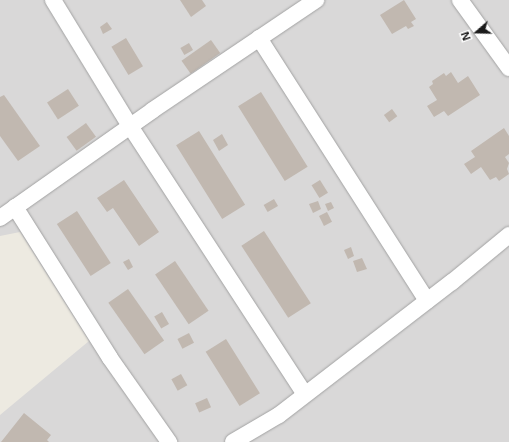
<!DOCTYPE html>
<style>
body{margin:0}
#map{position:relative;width:509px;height:442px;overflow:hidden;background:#edeae1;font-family:"Open Sans",sans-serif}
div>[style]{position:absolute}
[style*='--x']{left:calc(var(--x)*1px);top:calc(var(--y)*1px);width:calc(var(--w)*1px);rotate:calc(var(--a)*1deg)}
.residential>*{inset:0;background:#d9d8d8}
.building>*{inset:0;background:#c1b8b0;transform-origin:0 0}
.roads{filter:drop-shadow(0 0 1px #a2a2a2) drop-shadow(0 0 1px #a2a2a2)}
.street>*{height:16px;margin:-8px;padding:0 8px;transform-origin:8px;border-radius:8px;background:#fff}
span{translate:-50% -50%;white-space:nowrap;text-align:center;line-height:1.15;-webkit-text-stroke:3px #fff;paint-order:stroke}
.north{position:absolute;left:457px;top:12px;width:40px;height:40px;-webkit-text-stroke:3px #fff;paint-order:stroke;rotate:250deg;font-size:11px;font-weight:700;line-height:16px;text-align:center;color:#1b1b1b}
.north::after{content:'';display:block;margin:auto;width:14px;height:18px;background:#1b1b1b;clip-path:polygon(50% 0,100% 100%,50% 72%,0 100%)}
</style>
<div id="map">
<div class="residential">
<i style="clip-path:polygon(0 0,509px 0,509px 442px,0 442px,0 415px,89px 341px,20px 232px,0 236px)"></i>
</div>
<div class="building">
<i style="clip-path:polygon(180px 0,202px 0,206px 6px,191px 17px)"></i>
<i style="clip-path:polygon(404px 0,416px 19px,411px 22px,414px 26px,408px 29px,406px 26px,392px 34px,380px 15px)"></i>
<i style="clip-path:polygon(107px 22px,112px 29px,103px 34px,100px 27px)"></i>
<i style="left:126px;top:38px;width:33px;height:17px;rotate:59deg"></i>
<i style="left:211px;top:40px;width:16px;height:36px;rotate:55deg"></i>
<i style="left:189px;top:43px;width:8px;height:10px;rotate:60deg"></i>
<i style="clip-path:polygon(451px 72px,458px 83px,468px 76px,480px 95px,448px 116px,444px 111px,434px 117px,427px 106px,437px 100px,429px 87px,433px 84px,432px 81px,444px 73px,446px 76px)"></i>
<i style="left:68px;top:89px;width:20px;height:25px;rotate:57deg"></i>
<i style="left:261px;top:92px;width:88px;height:27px;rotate:58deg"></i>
<i style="clip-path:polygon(4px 95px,40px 146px,18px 161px,0 136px,0 97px)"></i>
<i style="left:392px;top:109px;width:9px;height:10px;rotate:54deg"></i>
<i style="left:86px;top:123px;width:17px;height:24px;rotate:54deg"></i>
<i style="clip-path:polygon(504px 128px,509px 136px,509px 154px,505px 157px,509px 163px,507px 169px,509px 174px,499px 181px,496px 177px,490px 180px,481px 167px,471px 174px,464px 164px,475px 157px,471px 151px)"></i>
<i style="left:199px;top:131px;width:87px;height:27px;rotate:58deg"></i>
<i style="clip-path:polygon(222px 134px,228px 145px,219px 151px,213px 140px)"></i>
<i style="clip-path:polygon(124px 180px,159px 232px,139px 246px,113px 208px,107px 212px,97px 198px)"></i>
<i style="left:320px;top:180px;width:15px;height:10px;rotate:58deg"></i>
<i style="left:274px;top:199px;width:8px;height:12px;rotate:60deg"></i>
<i style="clip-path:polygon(318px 201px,321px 209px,313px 213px,309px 204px)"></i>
<i style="clip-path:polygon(331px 202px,334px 208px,328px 211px,325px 204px)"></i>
<i style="left:77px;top:211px;width:62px;height:24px;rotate:57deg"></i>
<i style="left:327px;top:212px;width:11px;height:9px;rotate:63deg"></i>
<i style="left:264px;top:231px;width:86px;height:27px;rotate:57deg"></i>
<i style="clip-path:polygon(351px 247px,354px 256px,348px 259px,344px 250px)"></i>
<i style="clip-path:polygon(362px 258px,367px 269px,357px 272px,353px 261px)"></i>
<i style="clip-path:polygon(129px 259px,133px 267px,128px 270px,123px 262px)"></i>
<i style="left:175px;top:261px;width:60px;height:24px;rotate:56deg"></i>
<i style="left:128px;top:289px;width:63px;height:24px;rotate:55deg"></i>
<i style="left:162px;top:312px;width:14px;height:9px;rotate:60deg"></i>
<i style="left:189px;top:333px;width:11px;height:13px;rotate:63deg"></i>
<i style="left:226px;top:339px;width:64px;height:24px;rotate:58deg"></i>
<i style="left:181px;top:374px;width:13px;height:11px;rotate:61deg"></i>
<i style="left:207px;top:398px;width:10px;height:13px;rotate:66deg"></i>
<i style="clip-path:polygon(24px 413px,51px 435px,47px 440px,49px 442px,1px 442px)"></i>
</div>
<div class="roads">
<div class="street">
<i style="--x:53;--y:0;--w:148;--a:58.6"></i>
<i style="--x:130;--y:126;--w:320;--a:56.9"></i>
<i style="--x:460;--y:0;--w:84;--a:54.2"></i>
<i style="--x:259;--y:38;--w:312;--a:57.4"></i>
<i style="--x:15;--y:207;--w:178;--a:57.8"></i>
<i style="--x:110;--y:358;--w:103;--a:54.9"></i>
<i style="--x:0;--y:218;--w:187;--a:-35.2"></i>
<i style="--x:153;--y:110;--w:197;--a:-34"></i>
<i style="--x:233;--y:442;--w:53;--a:-30.4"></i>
<i style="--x:279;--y:415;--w:218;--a:-37.6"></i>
<i style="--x:452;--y:282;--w:74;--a:-39.5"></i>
</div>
</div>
<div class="north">N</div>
</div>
